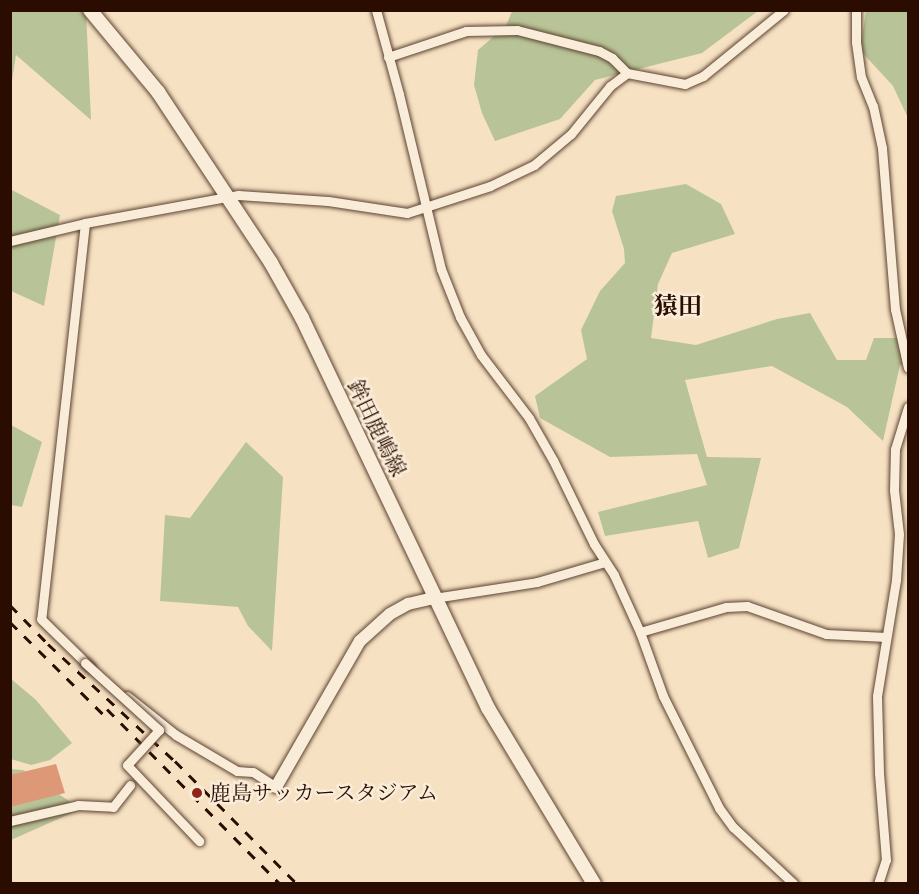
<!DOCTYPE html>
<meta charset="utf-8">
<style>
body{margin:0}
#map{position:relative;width:919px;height:894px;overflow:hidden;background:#f6e2c3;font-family:"Gentium Book Plus","Noto Serif JP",serif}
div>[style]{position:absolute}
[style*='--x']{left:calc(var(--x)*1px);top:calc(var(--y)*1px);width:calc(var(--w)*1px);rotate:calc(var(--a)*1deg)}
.green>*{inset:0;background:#b8c497}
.building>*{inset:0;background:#dd9878}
.roads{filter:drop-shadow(0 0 2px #5d4231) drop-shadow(0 0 2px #5d4231)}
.minor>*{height:9px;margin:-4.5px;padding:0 4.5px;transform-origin:4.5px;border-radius:4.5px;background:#f9ecd8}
.tertiary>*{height:12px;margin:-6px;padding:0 6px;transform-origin:6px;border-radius:6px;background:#f9ecd8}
.secondary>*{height:14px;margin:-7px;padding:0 7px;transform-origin:7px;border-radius:7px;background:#f9ecd8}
.rail>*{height:3px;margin-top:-1.5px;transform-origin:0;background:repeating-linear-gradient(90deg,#2a0c00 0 10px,transparent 0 20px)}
.bridges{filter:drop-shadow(0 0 2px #5d4231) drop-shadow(0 0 2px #5d4231)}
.minor-bridge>*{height:9px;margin:-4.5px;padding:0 4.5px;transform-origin:4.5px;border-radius:4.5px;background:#f9ecd8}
.dots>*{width:16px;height:16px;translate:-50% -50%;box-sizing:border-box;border:3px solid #f9ecd8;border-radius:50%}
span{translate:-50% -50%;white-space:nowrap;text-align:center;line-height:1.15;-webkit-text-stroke:5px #f9ecd8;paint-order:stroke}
.street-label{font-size:21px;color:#2a0c00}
.poi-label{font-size:21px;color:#2a0c00}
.left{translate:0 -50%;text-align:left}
.quarter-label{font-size:24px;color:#2a0c00;font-weight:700}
.frame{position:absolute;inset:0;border:12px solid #2a0c00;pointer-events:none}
</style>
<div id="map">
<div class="green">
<i style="clip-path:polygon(11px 11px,86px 11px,91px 120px,16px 55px,11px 87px)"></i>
<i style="clip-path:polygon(512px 11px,758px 11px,702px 53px,595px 80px,560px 119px,495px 141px,482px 113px,474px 85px,478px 50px,506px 26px)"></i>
<i style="clip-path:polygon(866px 11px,908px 11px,908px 118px,893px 86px,860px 50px)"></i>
<i style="clip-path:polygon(686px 184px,721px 204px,735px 234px,672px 253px,658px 284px,651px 338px,696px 345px,777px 319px,810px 313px,837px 360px,866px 360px,874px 338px,908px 338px,908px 363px,900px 365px,883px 441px,847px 407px,772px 366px,685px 380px,707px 457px,761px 458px,739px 548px,708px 558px,698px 521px,605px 536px,598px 512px,707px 485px,697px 454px,610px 457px,540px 418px,535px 396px,587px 359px,581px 330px,600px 291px,625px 263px,624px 249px,612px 211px,616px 196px)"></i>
<i style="clip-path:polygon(10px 189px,60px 215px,44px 306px,11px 291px)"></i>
<i style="clip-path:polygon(11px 425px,42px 442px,22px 507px,11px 505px)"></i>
<i style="clip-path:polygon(246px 442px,283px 477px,272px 651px,248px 626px,238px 607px,160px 601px,165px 515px,190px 518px)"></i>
<i style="clip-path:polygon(10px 678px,36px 700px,72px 743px,50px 760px,31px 765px,11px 759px)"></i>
<i style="clip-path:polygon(10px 769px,23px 770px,81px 809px,11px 840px)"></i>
</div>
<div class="building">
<i style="clip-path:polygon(56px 764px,65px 793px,10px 807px,10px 775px)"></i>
</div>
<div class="roads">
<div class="minor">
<i style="--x:376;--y:10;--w:87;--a:74.7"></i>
<i style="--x:399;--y:94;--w:180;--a:76.5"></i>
<i style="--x:441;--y:269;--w:52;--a:68.4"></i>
<i style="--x:460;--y:317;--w:43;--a:61.1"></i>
<i style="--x:481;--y:355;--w:79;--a:52.7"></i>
<i style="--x:529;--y:418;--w:48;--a:60.3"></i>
<i style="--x:553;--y:460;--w:93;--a:64"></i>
<i style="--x:594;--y:544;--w:37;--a:57"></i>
<i style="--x:614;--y:575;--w:63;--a:65.5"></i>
<i style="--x:640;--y:632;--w:68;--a:70.2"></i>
<i style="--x:663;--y:696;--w:125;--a:63.4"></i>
<i style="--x:719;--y:808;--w:24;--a:54"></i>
<i style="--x:733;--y:827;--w:83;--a:43.1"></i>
<i style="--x:856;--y:10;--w:32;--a:90"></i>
<i style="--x:856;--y:42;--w:35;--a:82"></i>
<i style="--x:861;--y:77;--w:31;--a:68"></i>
<i style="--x:873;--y:106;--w:43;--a:77.9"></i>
<i style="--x:882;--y:148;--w:162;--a:85.4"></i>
<i style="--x:895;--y:309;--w:60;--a:77.6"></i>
<i style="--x:388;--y:57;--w:82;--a:-18.4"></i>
<i style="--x:466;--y:31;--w:51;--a:-1.1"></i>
<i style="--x:517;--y:30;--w:85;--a:14.4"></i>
<i style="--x:599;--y:51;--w:15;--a:28"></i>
<i style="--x:612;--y:58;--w:21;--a:45"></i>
<i style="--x:627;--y:73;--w:59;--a:10.7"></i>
<i style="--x:685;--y:84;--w:20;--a:-24"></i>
<i style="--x:703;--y:76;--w:104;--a:-39.2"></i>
<i style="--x:85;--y:223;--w:398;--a:96.3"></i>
<i style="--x:41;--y:619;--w:69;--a:44.4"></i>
<i style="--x:10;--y:241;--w:77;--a:-13.5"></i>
<i style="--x:85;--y:223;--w:156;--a:-10.4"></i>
<i style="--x:238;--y:195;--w:90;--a:3.8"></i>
<i style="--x:328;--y:201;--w:80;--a:8.6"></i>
<i style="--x:407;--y:213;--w:87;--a:-18"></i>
<i style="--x:490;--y:186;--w:49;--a:-25.5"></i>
<i style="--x:534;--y:165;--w:48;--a:-40"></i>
<i style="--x:571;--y:134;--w:62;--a:-50.9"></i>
<i style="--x:610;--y:86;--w:21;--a:-37"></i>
<i style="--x:434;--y:598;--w:104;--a:-8.8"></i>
<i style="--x:537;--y:582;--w:71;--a:-16.4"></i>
<i style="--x:640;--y:632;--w:90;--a:-16.2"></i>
<i style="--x:726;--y:607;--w:21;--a:-3"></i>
<i style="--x:747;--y:606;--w:84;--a:19.5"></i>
<i style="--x:826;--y:634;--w:60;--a:2.9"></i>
<i style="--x:127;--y:696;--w:63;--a:38.5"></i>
<i style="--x:176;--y:735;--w:71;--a:30.5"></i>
<i style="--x:237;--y:771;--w:16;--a:4"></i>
<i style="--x:253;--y:772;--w:27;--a:33"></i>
<i style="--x:10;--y:821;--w:70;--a:-13.2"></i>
<i style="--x:78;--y:805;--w:35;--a:3"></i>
<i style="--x:113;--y:807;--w:28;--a:-52"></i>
<i style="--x:878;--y:884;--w:25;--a:-72"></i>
<i style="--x:886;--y:860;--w:87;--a:-94.6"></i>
<i style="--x:879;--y:773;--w:77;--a:-91.5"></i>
<i style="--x:877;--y:696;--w:118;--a:-80.7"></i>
<i style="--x:896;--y:580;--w:46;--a:-86.3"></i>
<i style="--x:899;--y:534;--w:44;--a:-96.5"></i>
<i style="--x:894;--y:490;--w:41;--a:-88.6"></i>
<i style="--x:895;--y:449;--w:44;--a:-72.8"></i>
</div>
<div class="tertiary">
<i style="--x:276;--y:787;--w:168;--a:-60.1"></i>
<i style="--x:360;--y:641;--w:40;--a:-42"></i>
<i style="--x:390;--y:614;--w:21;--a:-29"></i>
<i style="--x:408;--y:604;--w:27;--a:-13"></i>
</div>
<div class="secondary">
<i style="--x:90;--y:10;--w:107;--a:50.3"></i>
<i style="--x:158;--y:92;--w:205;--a:56.5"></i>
<i style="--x:271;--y:263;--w:63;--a:60.6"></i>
<i style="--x:302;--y:318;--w:432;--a:64.5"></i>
<i style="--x:488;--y:708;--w:205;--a:58.9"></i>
</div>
</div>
<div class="rail">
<i style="--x:10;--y:605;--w:54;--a:45.7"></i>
<i style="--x:48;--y:644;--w:173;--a:42.7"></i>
<i style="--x:175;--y:761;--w:173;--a:45.2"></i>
<i style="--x:10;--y:622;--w:138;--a:44.7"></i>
<i style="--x:107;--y:709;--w:246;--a:45.3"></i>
</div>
<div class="bridges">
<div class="minor-bridge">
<i style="--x:85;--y:663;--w:100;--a:42.2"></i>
<i style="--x:159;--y:730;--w:47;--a:132.4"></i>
<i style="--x:127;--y:765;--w:105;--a:46.5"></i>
</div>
</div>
<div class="dots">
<i style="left:197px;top:793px;background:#8f2418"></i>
</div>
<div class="street-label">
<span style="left:377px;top:428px;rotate:64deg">鉾田鹿嶋線</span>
</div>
<div class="poi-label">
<span class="left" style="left:210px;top:793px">鹿島サッカースタジアム</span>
</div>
<div class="quarter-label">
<span style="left:678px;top:306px">猿田</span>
</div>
<div class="frame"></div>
</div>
